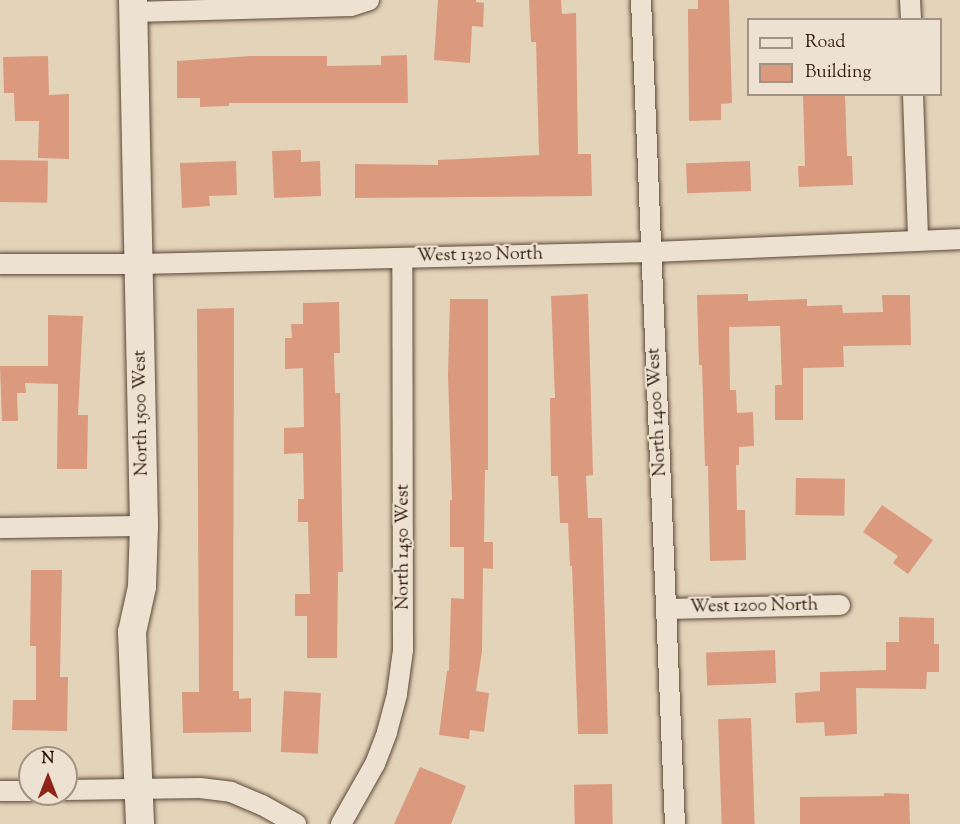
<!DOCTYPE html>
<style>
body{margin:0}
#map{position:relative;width:960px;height:824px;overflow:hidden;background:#e3d3b9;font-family:"Sorts Mill Goudy",serif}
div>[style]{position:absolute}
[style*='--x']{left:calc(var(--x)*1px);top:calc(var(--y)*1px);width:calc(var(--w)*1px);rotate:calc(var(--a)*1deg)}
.building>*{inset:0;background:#db9a7e;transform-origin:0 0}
.roads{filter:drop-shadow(0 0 2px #5b4838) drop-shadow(0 0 2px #5b4838)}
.street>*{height:20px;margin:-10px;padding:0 10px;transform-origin:10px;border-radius:10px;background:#ede2d2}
.secondary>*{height:28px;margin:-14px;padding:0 14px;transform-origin:14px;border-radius:14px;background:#ede2d2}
span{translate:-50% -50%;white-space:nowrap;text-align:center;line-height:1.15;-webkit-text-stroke:4.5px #ede2d2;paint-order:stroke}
.street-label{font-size:18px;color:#2e1a0d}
.legend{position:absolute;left:747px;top:18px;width:195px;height:78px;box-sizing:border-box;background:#ede2d2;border:2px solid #a19283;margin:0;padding:8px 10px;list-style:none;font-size:18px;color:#2e1a0d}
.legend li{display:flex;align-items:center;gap:12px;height:30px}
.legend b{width:30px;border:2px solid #a19283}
.north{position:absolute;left:18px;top:746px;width:60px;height:60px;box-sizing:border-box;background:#ede2d2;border:2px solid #a19283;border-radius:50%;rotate:0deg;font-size:16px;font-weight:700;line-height:24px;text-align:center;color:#2e1a0d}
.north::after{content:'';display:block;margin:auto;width:21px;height:27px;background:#8f2418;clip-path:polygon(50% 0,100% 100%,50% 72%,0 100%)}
</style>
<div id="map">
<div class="building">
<i style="clip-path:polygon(438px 0,476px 0,476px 2px,484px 3px,483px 27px,472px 26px,470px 63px,434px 60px)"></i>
<i style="clip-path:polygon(529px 0,561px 0,562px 14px,576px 13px,578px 154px,591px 154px,592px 196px,355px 198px,355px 164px,438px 165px,438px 160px,539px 155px,536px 42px,531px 42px)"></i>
<i style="clip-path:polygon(698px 0,729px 0,732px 103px,721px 104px,721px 120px,689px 121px,688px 9px,698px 9px)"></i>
<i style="clip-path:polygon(407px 55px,408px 103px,229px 103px,229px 106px,200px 107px,200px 98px,177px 98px,177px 61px,251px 56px,327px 56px,327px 66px,381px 65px,381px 56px)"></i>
<i style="clip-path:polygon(48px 56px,49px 95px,69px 94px,69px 159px,38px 158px,39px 121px,15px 121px,14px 93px,4px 93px,3px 57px)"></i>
<i style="clip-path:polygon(803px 94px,845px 94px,847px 156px,852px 156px,853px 185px,799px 187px,798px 166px,805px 166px)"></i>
<i style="clip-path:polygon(301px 150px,301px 162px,320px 161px,321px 196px,274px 198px,272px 151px)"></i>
<i style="left:0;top:160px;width:48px;height:42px;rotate:1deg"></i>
<i style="clip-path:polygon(236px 161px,237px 195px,209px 196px,210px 206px,182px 208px,180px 163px)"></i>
<i style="left:750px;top:161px;width:30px;height:64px;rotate:88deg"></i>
<i style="clip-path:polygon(588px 294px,593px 475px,586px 476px,588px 518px,602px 518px,608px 734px,578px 734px,572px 566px,570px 566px,568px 523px,560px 523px,558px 476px,551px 476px,550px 398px,555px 398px,551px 296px)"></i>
<i style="clip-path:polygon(748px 294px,748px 301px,807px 299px,807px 306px,842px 305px,843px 313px,883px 312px,882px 295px,910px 295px,911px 345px,843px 346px,844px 367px,803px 368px,803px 420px,775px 420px,775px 385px,782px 385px,780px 326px,729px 327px,730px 390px,736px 390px,737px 413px,753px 412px,754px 446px,739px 447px,739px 465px,736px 465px,737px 510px,745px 510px,746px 560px,710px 561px,708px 466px,705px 466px,702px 365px,699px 365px,697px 295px)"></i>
<i style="clip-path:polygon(450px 299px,488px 299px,488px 470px,485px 470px,484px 542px,493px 542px,493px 569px,483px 568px,482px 651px,476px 691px,489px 693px,484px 732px,470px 730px,469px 739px,439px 735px,447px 671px,449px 671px,451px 598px,464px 599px,464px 547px,450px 547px,450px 500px,452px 500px,448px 376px)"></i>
<i style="clip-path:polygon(339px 302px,340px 353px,334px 353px,335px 393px,340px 393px,343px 572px,338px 572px,337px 658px,307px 658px,307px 616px,295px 616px,295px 594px,310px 594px,308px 522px,298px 522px,298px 499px,304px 499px,303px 453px,284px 454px,284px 428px,304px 427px,303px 368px,285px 369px,285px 338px,292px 338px,291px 324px,303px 324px,303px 303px)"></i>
<i style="clip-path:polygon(234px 308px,233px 691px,239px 691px,239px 699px,251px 698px,251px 732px,183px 733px,182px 692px,199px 692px,197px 309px)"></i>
<i style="clip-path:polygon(48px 315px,83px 316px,78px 415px,88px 415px,87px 469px,57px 469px,58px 384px,25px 383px,26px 393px,17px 393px,18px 421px,2px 421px,0 366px,48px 366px)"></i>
<i style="left:796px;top:478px;width:49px;height:37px;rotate:1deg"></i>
<i style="clip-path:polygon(882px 505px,933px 540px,908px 574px,893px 563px,898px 556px,863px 532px)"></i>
<i style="clip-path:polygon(31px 570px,62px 570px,60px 677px,68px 677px,67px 731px,12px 730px,13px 700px,36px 700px,36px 646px,30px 646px)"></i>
<i style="clip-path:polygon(899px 617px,934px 618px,934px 644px,939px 644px,939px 672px,927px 672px,926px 689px,856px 688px,857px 734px,825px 736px,824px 722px,796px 723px,795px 693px,820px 691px,820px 672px,886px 670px,886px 642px,899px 642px)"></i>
<i style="left:775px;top:650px;width:33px;height:69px;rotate:88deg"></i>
<i style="left:284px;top:691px;width:37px;height:61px;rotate:3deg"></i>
<i style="left:751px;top:718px;width:106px;height:33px;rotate:88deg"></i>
<i style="clip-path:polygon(420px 767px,466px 786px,451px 824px,394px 824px)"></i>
<i style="left:612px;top:784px;width:40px;height:38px;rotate:89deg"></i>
<i style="clip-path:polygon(884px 793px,909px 794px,910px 824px,800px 824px,800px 797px,884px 796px)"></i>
</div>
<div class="roads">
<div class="street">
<i style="--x:641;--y:0;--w:825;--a:87.64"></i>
<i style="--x:910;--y:0;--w:20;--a:87"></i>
<i style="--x:133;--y:12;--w:218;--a:-1.6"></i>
<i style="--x:351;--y:6;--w:19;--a:-18"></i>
<i style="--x:913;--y:94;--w:146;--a:88"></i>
<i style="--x:0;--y:264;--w:139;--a:0"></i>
<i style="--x:139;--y:264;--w:512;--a:-1.34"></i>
<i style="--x:651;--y:252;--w:309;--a:-2.4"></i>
<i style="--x:0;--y:528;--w:144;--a:-0.8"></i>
<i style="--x:667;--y:609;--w:173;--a:-1.3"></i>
<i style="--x:66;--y:790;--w:134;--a:-0.9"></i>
<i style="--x:200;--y:788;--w:31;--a:7"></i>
<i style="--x:231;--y:792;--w:34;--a:23"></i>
<i style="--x:262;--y:805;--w:39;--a:29"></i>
<i style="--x:0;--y:791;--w:30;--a:0"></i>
<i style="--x:341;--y:824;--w:69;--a:-60.5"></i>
<i style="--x:375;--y:764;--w:34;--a:-69"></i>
<i style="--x:387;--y:732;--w:39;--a:-75"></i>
<i style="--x:397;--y:694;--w:44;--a:-82.2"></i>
<i style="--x:403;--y:650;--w:392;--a:-90.1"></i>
</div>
<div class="secondary">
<i style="--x:133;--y:0;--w:526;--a:88.8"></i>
<i style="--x:144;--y:526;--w:61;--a:91.9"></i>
<i style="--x:142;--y:587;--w:46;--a:102.5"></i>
<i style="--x:132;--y:632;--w:192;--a:87.6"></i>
</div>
</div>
<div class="street-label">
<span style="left:480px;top:256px;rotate:-1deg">West 1320 North</span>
<span style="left:658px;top:412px;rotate:-93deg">North 1400 West</span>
<span style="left:142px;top:413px;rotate:-91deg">North 1500 West</span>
<span style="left:404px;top:547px;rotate:-90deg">North 1450 West</span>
<span style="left:754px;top:607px;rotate:-1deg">West 1200 North</span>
</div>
<ul class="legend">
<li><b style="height:8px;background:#ede2d2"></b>Road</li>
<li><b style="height:16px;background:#db9a7e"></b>Building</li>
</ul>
<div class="north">N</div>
</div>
